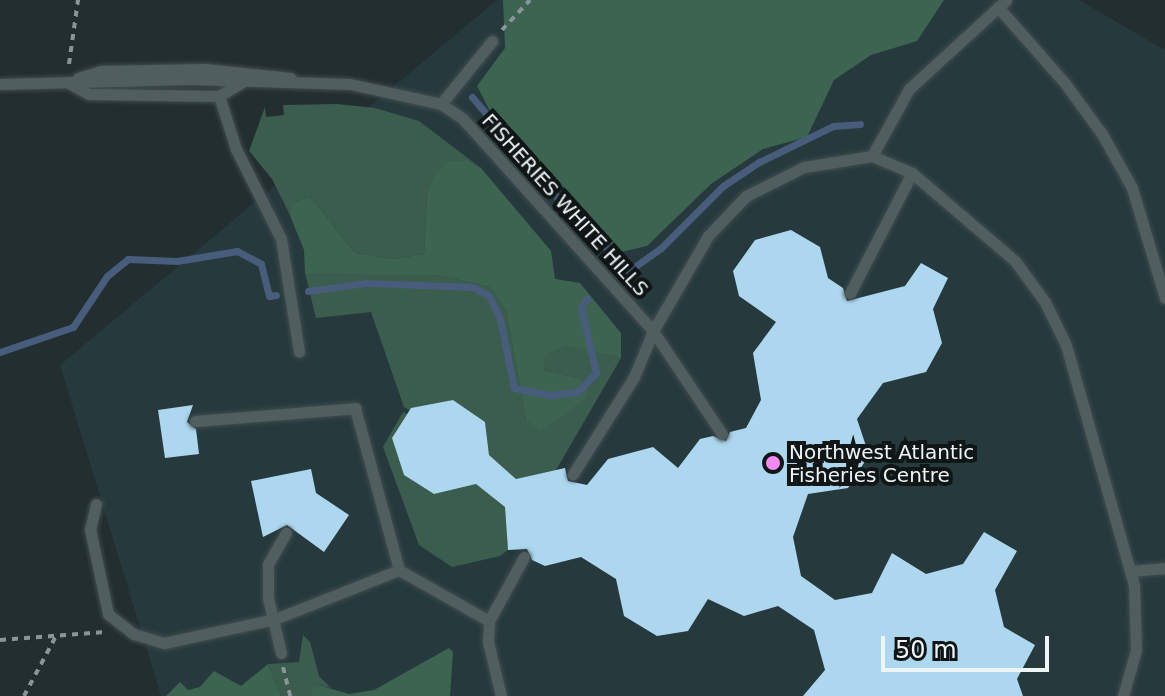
<!DOCTYPE html>
<style>
body{margin:0}
#map{position:relative;width:1165px;height:696px;overflow:hidden;background:#222e30;font-family:"DejaVu Sans",sans-serif}
div>[style]{position:absolute}
[style*='--x']{left:calc(var(--x)*1px);top:calc(var(--y)*1px);width:calc(var(--w)*1px);rotate:calc(var(--a)*1deg)}
.built>*{inset:0;background:#263a3e}
.green>*{inset:0;background:#3b5d4d}
.forest>*{inset:0;background:#3c6451}
.stream>*{height:7px;margin:-3.5px;padding:0 3.5px;transform-origin:3.5px;border-radius:3.5px;background:#485d7b}
.building>*{inset:0;background:#add7ef}
.path>*{height:4px;margin-top:-2px;transform-origin:0;background:repeating-linear-gradient(90deg,#8b9496 0 6px,transparent 0 12px)}
.roads{filter:drop-shadow(0 0 2px #414c4e) drop-shadow(0 0 2px #414c4e)}
.lane>*{height:11px;margin:-5.5px;padding:0 5.5px;transform-origin:5.5px;border-radius:5.5px;background:#515e60}
.dots>*{width:22px;height:22px;translate:-50% -50%;box-sizing:border-box;border:4px solid #101516;border-radius:50%}
span{translate:-50% -50%;white-space:nowrap;text-align:center;line-height:1.15;-webkit-text-stroke:8px #101516;paint-order:stroke}
.street-label{font-size:20px;color:#eef5f7}
.poi-label{font-size:20px;color:#eef5f7}
.left{translate:0 -50%;text-align:left}
.scale{position:absolute;left:881px;top:636px;width:168px;height:36px;box-sizing:border-box;border:4px solid #eef5f7;border-top:0;padding-left:10px;font-size:24px;line-height:28px;white-space:nowrap;color:#eef5f7;-webkit-text-stroke:6px #101516;paint-order:stroke}
</style>
<div id="map">
<div class="built">
<i style="clip-path:polygon(497px 0,1079px 0,1165px 50px,1165px 696px,161px 696px,60px 365px)"></i>
</div>
<div class="green">
<i style="clip-path:polygon(337px 104px,375px 108px,419px 121px,481px 168px,468px 161px,427px 193px,424px 254px,393px 259px,355px 253px,310px 196px,292px 204px,289px 213px,272px 179px,249px 151px,265px 107px,266px 117px,284px 115px,283px 105px)"></i>
<i style="clip-path:polygon(352px 271px,437px 275px,490px 287px,506px 311px,526px 420px,578px 378px,544px 370px,546px 356px,565px 344px,621px 358px,556px 470px,516px 479px,489px 455px,485px 422px,453px 400px,409px 410px,404px 407px,371px 312px,316px 318px,305px 273px)"></i>
<i style="clip-path:polygon(403px 412px,407px 414px,392px 438px,404px 475px,434px 494px,476px 484px,505px 507px,508px 550px,500px 556px,452px 567px,419px 545px,383px 447px)"></i>
<i style="clip-path:polygon(303px 635px,310px 642px,319px 676px,331px 688px,315px 684px,313px 696px,281px 696px,268px 664px,299px 662px)"></i>
</div>
<div class="forest">
<i style="clip-path:polygon(503px 0,944px 0,917px 41px,871px 55px,834px 80px,807px 137px,763px 149px,711px 184px,647px 246px,617px 253px,554px 177px,490px 111px,477px 86px,505px 48px)"></i>
<i style="clip-path:polygon(450px 161px,468px 161px,481px 168px,551px 251px,555px 279px,580px 283px,621px 333px,621px 358px,565px 345px,546px 356px,544px 370px,578px 378px,587px 386px,588px 397px,541px 431px,526px 420px,506px 311px,490px 287px,437px 275px,305px 273px,304px 250px,289px 213px,292px 204px,310px 196px,355px 253px,393px 259px,424px 254px,427px 193px,435px 174px)"></i>
<i style="clip-path:polygon(449px 648px,453px 652px,450px 696px,313px 696px,311px 691px,315px 684px,349px 694px,374px 690px)"></i>
<i style="clip-path:polygon(268px 664px,281px 696px,166px 696px,180px 682px,188px 690px,200px 687px,214px 671px,241px 686px)"></i>
</div>
<div class="stream">
<i style="--x:472;--y:97;--w:128;--a:49.7"></i>
<i style="--x:555;--y:195;--w:103;--a:45.8"></i>
<i style="--x:623;--y:275;--w:47;--a:-35.4"></i>
<i style="--x:661;--y:248;--w:88;--a:-45"></i>
<i style="--x:723;--y:186;--w:43;--a:-33.7"></i>
<i style="--x:759;--y:162;--w:82;--a:-25.9"></i>
<i style="--x:833;--y:126;--w:27;--a:-4"></i>
<i style="--x:308;--y:291;--w:59;--a:-7.9"></i>
<i style="--x:366;--y:283;--w:107;--a:2.1"></i>
<i style="--x:473;--y:287;--w:18;--a:29"></i>
<i style="--x:489;--y:296;--w:25;--a:64"></i>
<i style="--x:500;--y:319;--w:70;--a:78.5"></i>
<i style="--x:514;--y:388;--w:38;--a:11"></i>
<i style="--x:551;--y:395;--w:26;--a:-7"></i>
<i style="--x:577;--y:392;--w:27;--a:-45"></i>
<i style="--x:596;--y:373;--w:67;--a:-103"></i>
<i style="--x:581;--y:308;--w:12;--a:-59"></i>
<i style="--x:0;--y:352;--w:77;--a:-18.9"></i>
<i style="--x:73;--y:327;--w:61;--a:-56.3"></i>
<i style="--x:107;--y:276;--w:27;--a:-39"></i>
<i style="--x:128;--y:259;--w:49;--a:2.3"></i>
<i style="--x:177;--y:261;--w:61;--a:-9.5"></i>
<i style="--x:237;--y:251;--w:27;--a:28"></i>
<i style="--x:261;--y:264;--w:33;--a:76"></i>
<i style="--x:269;--y:296;--w:7;--a:-8"></i>
</div>
<div class="building">
<i style="clip-path:polygon(791px 230px,820px 247px,828px 278px,843px 288px,847px 301px,905px 286px,921px 263px,948px 278px,933px 309px,942px 343px,926px 372px,883px 383px,857px 419px,869px 455px,848px 488px,808px 494px,793px 537px,801px 576px,835px 600px,872px 593px,892px 553px,926px 574px,963px 564px,984px 532px,1017px 551px,995px 590px,1004px 627px,1035px 645px,1017px 679px,1023px 696px,803px 696px,825px 670px,814px 630px,778px 606px,744px 616px,708px 599px,688px 631px,657px 636px,624px 616px,616px 579px,581px 557px,545px 566px,532px 560px,527px 549px,508px 550px,505px 507px,476px 484px,434px 494px,404px 475px,392px 438px,411px 408px,453px 400px,485px 422px,489px 455px,516px 479px,565px 468px,568px 481px,587px 485px,608px 459px,653px 447px,678px 468px,700px 439px,713px 436px,726px 441px,730px 432px,746px 428px,761px 400px,753px 353px,776px 322px,739px 296px,733px 271px,755px 240px)"></i>
<i style="clip-path:polygon(193px 405px,187px 422px,196px 429px,199px 454px,165px 458px,158px 410px)"></i>
<i style="clip-path:polygon(311px 469px,316px 493px,349px 515px,324px 552px,287px 525px,263px 537px,251px 481px)"></i>
</div>
<div class="path">
<i style="--x:502;--y:30;--w:41;--a:-47"></i>
<i style="--x:69;--y:64;--w:65;--a:-82"></i>
<i style="--x:0;--y:640;--w:105;--a:-4.4"></i>
<i style="--x:283;--y:667;--w:30;--a:76"></i>
<i style="--x:24;--y:696;--w:68;--a:-61.9"></i>
</div>
<div class="roads">
<div class="lane">
<i style="--x:998;--y:7;--w:100;--a:48.7"></i>
<i style="--x:1064;--y:82;--w:64;--a:53.8"></i>
<i style="--x:1102;--y:134;--w:62;--a:60.9"></i>
<i style="--x:1132;--y:188;--w:115;--a:73.3"></i>
<i style="--x:78;--y:78;--w:24;--a:-17"></i>
<i style="--x:101;--y:71;--w:103;--a:-1.1"></i>
<i style="--x:204;--y:69;--w:87;--a:5.9"></i>
<i style="--x:67;--y:82;--w:25;--a:29"></i>
<i style="--x:89;--y:94;--w:130;--a:0.9"></i>
<i style="--x:219;--y:96;--w:29;--a:-31"></i>
<i style="--x:0;--y:84;--w:191;--a:-1.5"></i>
<i style="--x:191;--y:79;--w:159;--a:1.8"></i>
<i style="--x:350;--y:84;--w:93;--a:12.4"></i>
<i style="--x:441;--y:104;--w:27;--a:34"></i>
<i style="--x:463;--y:119;--w:285;--a:48.1"></i>
<i style="--x:653;--y:331;--w:50;--a:112.4"></i>
<i style="--x:634;--y:377;--w:115;--a:122.2"></i>
<i style="--x:219;--y:96;--w:56;--a:72.2"></i>
<i style="--x:236;--y:149;--w:101;--a:63.4"></i>
<i style="--x:281;--y:239;--w:114;--a:80.9"></i>
<i style="--x:441;--y:104;--w:81;--a:-51"></i>
<i style="--x:872;--y:156;--w:77;--a:-61.1"></i>
<i style="--x:909;--y:89;--w:132;--a:-42.5"></i>
<i style="--x:850;--y:293;--w:135;--a:-62.7"></i>
<i style="--x:195;--y:421;--w:161;--a:-4.6"></i>
<i style="--x:355;--y:408;--w:168;--a:74.8"></i>
<i style="--x:399;--y:570;--w:103;--a:29.5"></i>
<i style="--x:722;--y:434;--w:124;--a:-123.8"></i>
<i style="--x:653;--y:331;--w:110;--a:-59.9"></i>
<i style="--x:708;--y:236;--w:55;--a:-46.5"></i>
<i style="--x:746;--y:196;--w:65;--a:-26.6"></i>
<i style="--x:804;--y:167;--w:69;--a:-9.2"></i>
<i style="--x:872;--y:156;--w:43;--a:23"></i>
<i style="--x:912;--y:173;--w:135;--a:40.5"></i>
<i style="--x:1015;--y:261;--w:51;--a:53.8"></i>
<i style="--x:1045;--y:302;--w:48;--a:64"></i>
<i style="--x:1066;--y:345;--w:250;--a:74.2"></i>
<i style="--x:1134;--y:586;--w:64;--a:88.2"></i>
<i style="--x:1136;--y:650;--w:48;--a:105.8"></i>
<i style="--x:96;--y:504;--w:26;--a:103"></i>
<i style="--x:90;--y:529;--w:87;--a:78"></i>
<i style="--x:108;--y:614;--w:33;--a:38"></i>
<i style="--x:134;--y:634;--w:31;--a:17"></i>
<i style="--x:164;--y:643;--w:114;--a:-12.2"></i>
<i style="--x:275;--y:619;--w:133;--a:-21.6"></i>
<i style="--x:1131;--y:571;--w:34;--a:-5"></i>
<i style="--x:281;--y:653;--w:57;--a:-103.3"></i>
<i style="--x:268;--y:598;--w:34;--a:-90"></i>
<i style="--x:268;--y:564;--w:36;--a:-60"></i>
<i style="--x:501;--y:696;--w:56;--a:-103.5"></i>
<i style="--x:488;--y:642;--w:21;--a:-87"></i>
<i style="--x:489;--y:621;--w:73;--a:-61.3"></i>
</div>
</div>
<div class="dots">
<i style="left:773px;top:463px;background:#f28af3"></i>
</div>
<div class="street-label">
<span style="left:565px;top:205px;rotate:48deg">FISHERIES WHITE HILLS</span>
</div>
<div class="poi-label">
<span class="left" style="left:789px;top:464px">Northwest Atlantic<br>Fisheries Centre</span>
</div>
<div class="scale">50 m</div>
</div>
